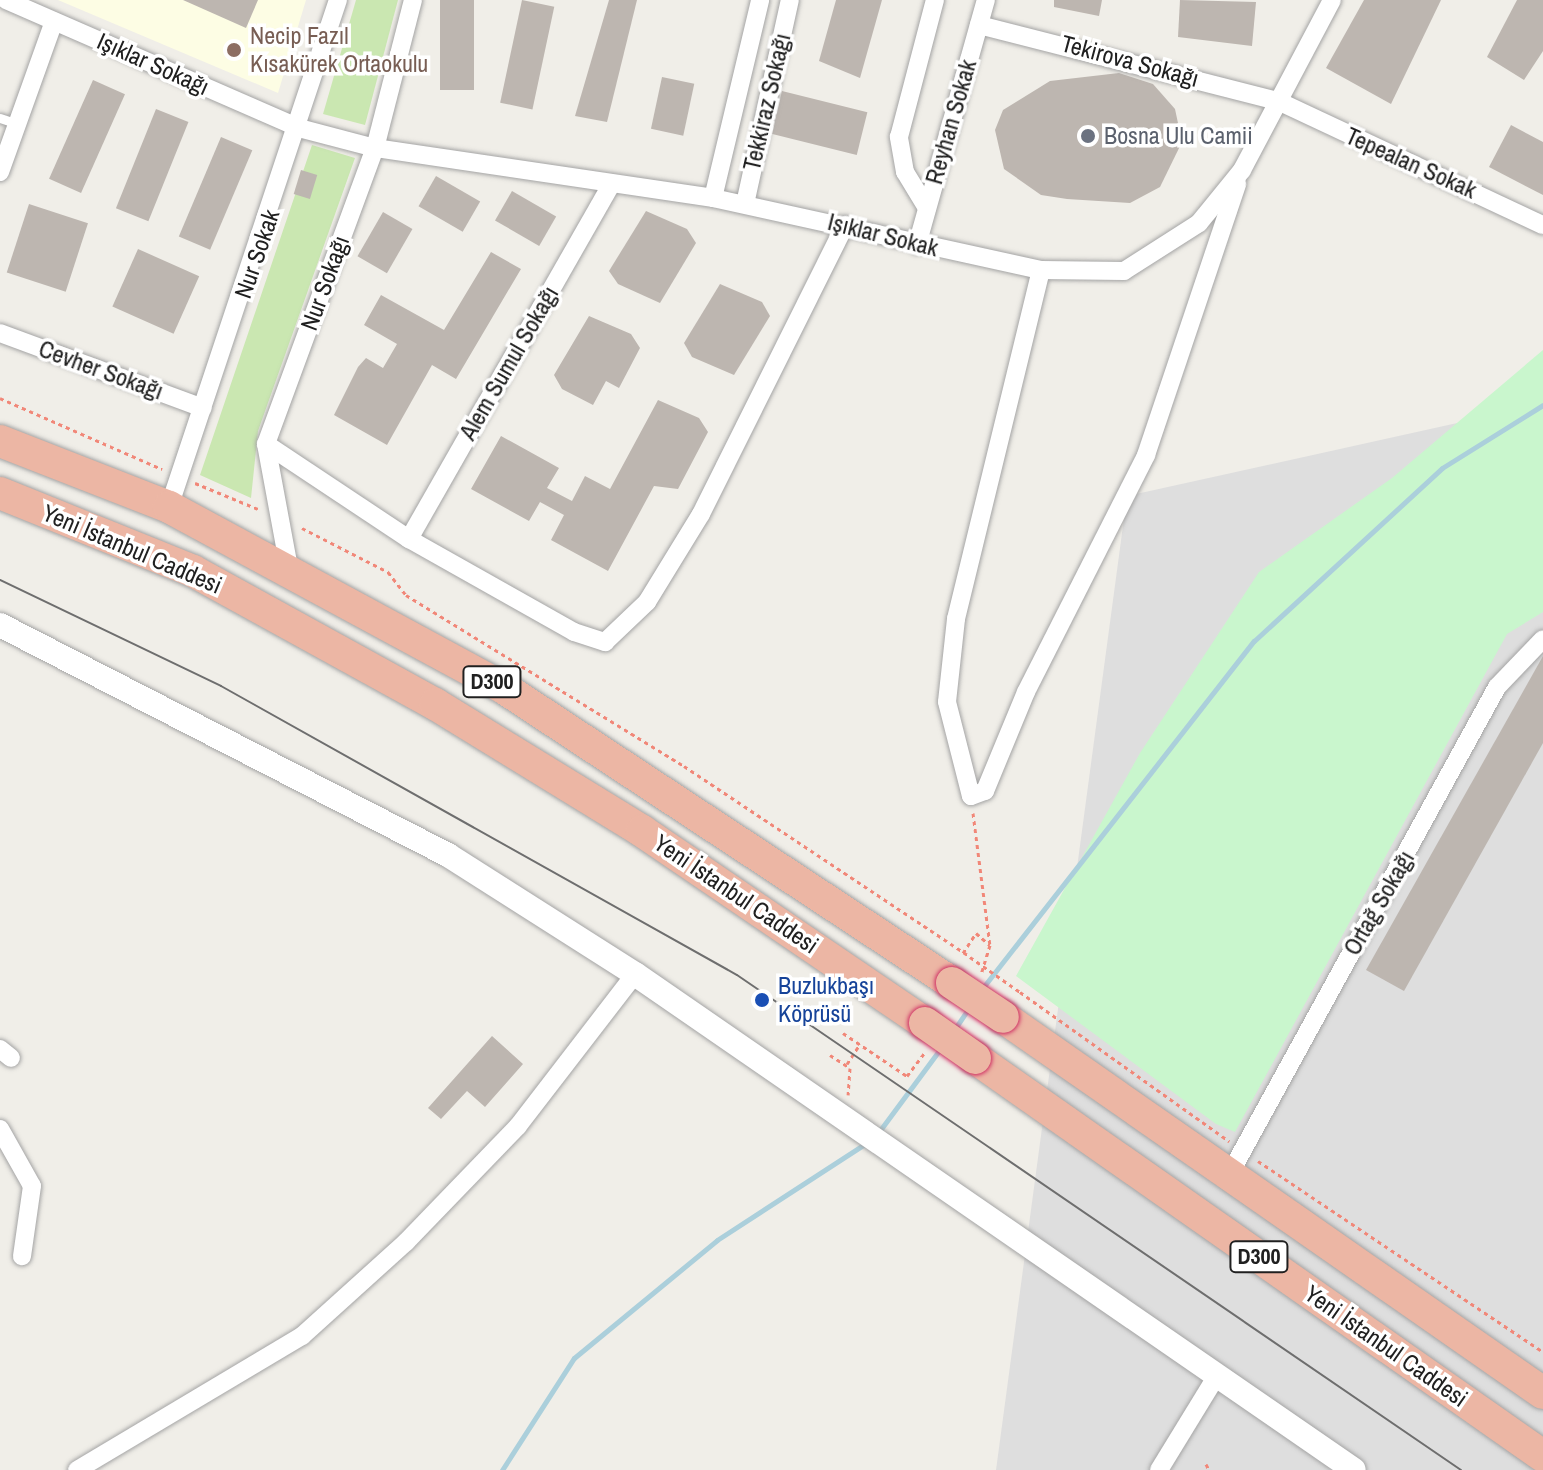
<!DOCTYPE html>
<meta charset="utf-8">
<style>
body{margin:0}
#map{position:relative;width:1543px;height:1470px;overflow:hidden;background:#f0eee8;font-family:"Archivo Narrow",sans-serif}
div>[style]{position:absolute}
[style*='--x']{left:calc(var(--x)*1px);top:calc(var(--y)*1px);width:calc(var(--w)*1px);rotate:calc(var(--a)*1deg)}
.residential>*{inset:0;background:#dedede}
.education>*{inset:0;background:#fdfde4}
.grass>*{inset:0;background:#cae7b1}
.park>*{inset:0;background:#c9f6cd}
.stream>*{height:5px;margin:-2.5px;padding:0 2.5px;transform-origin:2.5px;border-radius:2.5px;background:#abcfdb}
.building>*{inset:0;background:#bdb6b0;transform-origin:0 0}
.path>*{height:3px;margin-top:-1.5px;transform-origin:0;background:repeating-linear-gradient(90deg,#f18778 0 4px,transparent 0 8px)}
.roads{filter:drop-shadow(0 0 2px #a4a4a4) drop-shadow(0 0 2px #a4a4a4)}
.service>*{height:9px;margin:-4.5px;padding:0 4.5px;transform-origin:4.5px;border-radius:4.5px;background:#fff}
.minor>*{height:18px;margin:-9px;padding:0 9px;transform-origin:9px;border-radius:9px;background:#fff}
.tertiary>*{height:24px;margin:-12px;padding:0 12px;transform-origin:12px;border-radius:12px;background:#fff}
.trunk>*{height:32px;margin:-16px;padding:0 16px;transform-origin:16px;border-radius:16px;background:#ecb6a4}
.tram>*{height:2px;margin:-1px;padding:0 1px;transform-origin:1px;border-radius:1px;background:#6e6e6e}
.path-bridge>*{height:3px;margin-top:-1.5px;transform-origin:0;background:repeating-linear-gradient(90deg,#f18778 0 4px,transparent 0 8px)}
.bridges{filter:drop-shadow(0 0 2px #d03365) drop-shadow(0 0 2px #d03365)}
.trunk-bridge>*{height:32px;margin:-16px;padding:0 16px;transform-origin:16px;border-radius:16px;background:#ecb6a4}
.dots>*{width:22px;height:22px;translate:-50% -50%;box-sizing:border-box;border:4px solid #fff;border-radius:50%}
span{translate:-50% -50%;white-space:nowrap;text-align:center;line-height:1.15;-webkit-text-stroke:7px #fff;paint-order:stroke}
.shield-label span{padding:2px 6px;background:#fff;border:2px solid;border-radius:6px;-webkit-text-stroke-width:0}
.shield-label{font-size:22px;color:#202020;font-weight:700}
.education-label{font-size:24px;color:#785e54}
.left{translate:0 -50%;text-align:left}
.street-label{font-size:24px;color:#202020}
.worship-label{font-size:24px;color:#5b616d}
.transit-label{font-size:24px;color:#164399}
</style>
<div id="map">
<div class="residential">
<i style="clip-path:polygon(1543px 404px,1543px 1470px,996px 1470px,1127px 496px)"></i>
</div>
<div class="education">
<i style="clip-path:polygon(58px 0,306px 0,278px 93px)"></i>
</div>
<div class="grass">
<i style="clip-path:polygon(356px 0,398px 0,365px 125px,323px 114px)"></i>
<i style="clip-path:polygon(312px 145px,355px 158px,258px 431px,251px 498px,200px 475px)"></i>
</div>
<div class="park">
<i style="clip-path:polygon(1543px 350px,1543px 612px,1507px 634px,1235px 1132px,1216px 1124px,1016px 976px,1140px 753px,1259px 572px,1392px 478px)"></i>
</div>
<div class="stream">
<i style="--x:981;--y:990;--w:443;--a:-52"></i>
<i style="--x:1254;--y:641;--w:255;--a:-42.6"></i>
<i style="--x:1442;--y:468;--w:119;--a:-32"></i>
<i style="--x:954;--y:1030;--w:27;--a:-56"></i>
<i style="--x:878;--y:1133;--w:106;--a:-53.5"></i>
<i style="--x:502;--y:1470;--w:133;--a:-57.3"></i>
<i style="--x:574;--y:1358;--w:185;--a:-39.5"></i>
<i style="--x:717;--y:1240;--w:180;--a:-33"></i>
</div>
<div class="building">
<i style="clip-path:polygon(183px 0,258px 0,246px 28px)"></i>
<i style="left:440px;top:0;width:34px;height:90px"></i>
<i style="left:522px;top:0;width:33px;height:105px;rotate:12deg"></i>
<i style="clip-path:polygon(609px 0,637px 0,607px 122px,575px 116px)"></i>
<i style="clip-path:polygon(836px 0,882px 0,860px 78px,819px 61px)"></i>
<i style="clip-path:polygon(1054px 0,1102px 0,1099px 16px,1054px 7px)"></i>
<i style="clip-path:polygon(1180px 0,1256px 2px,1252px 46px,1178px 37px)"></i>
<i style="clip-path:polygon(1364px 0,1441px 0,1391px 104px,1326px 68px)"></i>
<i style="clip-path:polygon(1517px 0,1543px 0,1543px 51px,1524px 80px,1487px 57px)"></i>
<i style="clip-path:polygon(1119px 73px,1153px 84px,1175px 109px,1182px 142px,1160px 187px,1130px 203px,1067px 199px,1041px 195px,1004px 169px,995px 130px,1003px 110px,1050px 81px)"></i>
<i style="left:662px;top:77px;width:33px;height:53px;rotate:12deg"></i>
<i style="left:93px;top:80px;width:35px;height:108px;rotate:24deg"></i>
<i style="left:782px;top:91px;width:88px;height:44px;rotate:14deg"></i>
<i style="left:156px;top:109px;width:35px;height:107px;rotate:22deg"></i>
<i style="clip-path:polygon(1511px 125px,1543px 142px,1543px 195px,1489px 167px)"></i>
<i style="left:221px;top:137px;width:34px;height:108px;rotate:23deg"></i>
<i style="left:301px;top:170px;width:17px;height:25px;rotate:17deg"></i>
<i style="left:436px;top:176px;width:51px;height:35px;rotate:30deg"></i>
<i style="left:512px;top:191px;width:51px;height:34px;rotate:30deg"></i>
<i style="left:29px;top:204px;width:62px;height:72px;rotate:18deg"></i>
<i style="clip-path:polygon(646px 211px,687px 229px,696px 243px,660px 303px,618px 284px,609px 271px)"></i>
<i style="left:383px;top:212px;width:34px;height:51px;rotate:30deg"></i>
<i style="left:138px;top:249px;width:67px;height:63px;rotate:24deg"></i>
<i style="clip-path:polygon(491px 252px,521px 269px,456px 379px,432px 365px,387px 445px,334px 415px,358px 367px,366px 358px,383px 368px,397px 344px,364px 325px,381px 295px,444px 330px)"></i>
<i style="clip-path:polygon(720px 284px,762px 302px,770px 316px,734px 375px,692px 357px,684px 343px)"></i>
<i style="clip-path:polygon(589px 316px,631px 334px,640px 348px,619px 388px,606px 381px,593px 405px,562px 389px,554px 375px)"></i>
<i style="clip-path:polygon(658px 400px,699px 418px,708px 432px,678px 489px,654px 486px,608px 571px,551px 540px,564px 515px,540px 502px,529px 521px,471px 489px,501px 436px,559px 468px,547px 488px,572px 501px,585px 476px,610px 489px)"></i>
<i style="clip-path:polygon(1543px 656px,1543px 743px,1404px 991px,1366px 970px)"></i>
<i style="clip-path:polygon(492px 1036px,523px 1064px,485px 1107px,467px 1091px,441px 1119px,428px 1108px)"></i>
</div>
<div class="path">
<i style="--x:0;--y:398;--w:177;--a:23.7"></i>
<i style="--x:195;--y:483;--w:68;--a:22.4"></i>
<i style="--x:302;--y:528;--w:97;--a:27.1"></i>
<i style="--x:388;--y:572;--w:29;--a:52"></i>
<i style="--x:406;--y:595;--w:326;--a:31.6"></i>
<i style="--x:684;--y:766;--w:344;--a:33.7"></i>
<i style="--x:973;--y:813;--w:133;--a:82.7"></i>
<i style="--x:990;--y:945;--w:31;--a:107"></i>
<i style="--x:963;--y:953;--w:24;--a:-57"></i>
<i style="--x:976;--y:933;--w:18;--a:41"></i>
<i style="--x:1020;--y:992;--w:257;--a:35.5"></i>
<i style="--x:843;--y:1033;--w:77;--a:33.9"></i>
<i style="--x:907;--y:1076;--w:30;--a:-53"></i>
<i style="--x:830;--y:1055;--w:24;--a:33"></i>
<i style="--x:850;--y:1068;--w:27;--a:94"></i>
<i style="--x:847;--y:1064;--w:24;--a:-57"></i>
<i style="--x:1258;--y:1161;--w:343;--a:33.8"></i>
<i style="--x:1206;--y:1464;--w:7;--a:63"></i>
</div>
<div class="roads">
<div class="service">
<i style="--x:0;--y:118;--w:18;--a:19"></i>
</div>
<div class="minor">
<i style="--x:6;--y:0;--w:320;--a:23.6"></i>
<i style="--x:299;--y:128;--w:79;--a:14.7"></i>
<i style="--x:375;--y:148;--w:342;--a:8.4"></i>
<i style="--x:713;--y:198;--w:336;--a:12.4"></i>
<i style="--x:1041;--y:270;--w:83;--a:0.7"></i>
<i style="--x:1124;--y:271;--w:89;--a:-32.6"></i>
<i style="--x:1199;--y:223;--w:68;--a:-50.9"></i>
<i style="--x:1242;--y:170;--w:192;--a:-62.1"></i>
<i style="--x:979;--y:25;--w:311;--a:14.3"></i>
<i style="--x:1280;--y:102;--w:290;--a:25.1"></i>
<i style="--x:0;--y:172;--w:160;--a:-70.3"></i>
<i style="--x:713;--y:198;--w:204;--a:-76.6"></i>
<i style="--x:745;--y:204;--w:209;--a:-77.6"></i>
<i style="--x:927;--y:208;--w:42;--a:-121.4"></i>
<i style="--x:905;--y:172;--w:36;--a:-100"></i>
<i style="--x:899;--y:137;--w:142;--a:-75.3"></i>
<i style="--x:917;--y:245;--w:255;--a:-74.3"></i>
<i style="--x:1041;--y:270;--w:359;--a:103.7"></i>
<i style="--x:956;--y:619;--w:83;--a:96.2"></i>
<i style="--x:947;--y:702;--w:97;--a:75.7"></i>
<i style="--x:971;--y:796;--w:15;--a:-20"></i>
<i style="--x:985;--y:791;--w:107;--a:-67.5"></i>
<i style="--x:1026;--y:692;--w:266;--a:-63.1"></i>
<i style="--x:1146;--y:455;--w:286;--a:-71.4"></i>
<i style="--x:0;--y:333;--w:216;--a:20.3"></i>
<i style="--x:266;--y:444;--w:172;--a:33.6"></i>
<i style="--x:409;--y:539;--w:189;--a:29.4"></i>
<i style="--x:574;--y:632;--w:33;--a:18"></i>
<i style="--x:605;--y:642;--w:58;--a:-43.6"></i>
<i style="--x:647;--y:602;--w:103;--a:-58.5"></i>
<i style="--x:701;--y:514;--w:323;--a:-63.5"></i>
<i style="--x:169;--y:507;--w:534;--a:-71.57"></i>
<i style="--x:409;--y:539;--w:405;--a:-60.3"></i>
<i style="--x:289;--y:568;--w:126;--a:-100.5"></i>
<i style="--x:266;--y:444;--w:315;--a:-69.8"></i>
<i style="--x:375;--y:148;--w:153;--a:-75.6"></i>
<i style="--x:0;--y:1049;--w:14;--a:39"></i>
<i style="--x:0;--y:1129;--w:65;--a:60.7"></i>
<i style="--x:32;--y:1186;--w:71;--a:98.1"></i>
<i style="--x:1228;--y:1177;--w:559;--a:-61.23"></i>
<i style="--x:1497;--y:687;--w:66;--a:-46.2"></i>
<i style="--x:77;--y:1470;--w:262;--a:-30.8"></i>
<i style="--x:302;--y:1336;--w:140;--a:-42.1"></i>
<i style="--x:406;--y:1242;--w:161;--a:-46"></i>
<i style="--x:518;--y:1126;--w:192;--a:-52.4"></i>
<i style="--x:1159;--y:1470;--w:109;--a:-58.5"></i>
</div>
<div class="tertiary">
<i style="--x:0;--y:625;--w:504;--a:27.18"></i>
<i style="--x:448;--y:855;--w:222;--a:32.5"></i>
<i style="--x:635;--y:974;--w:873;--a:34.6"></i>
</div>
<div class="trunk">
<i style="--x:0;--y:441;--w:181;--a:21.3"></i>
<i style="--x:169;--y:507;--w:384;--a:28.4"></i>
<i style="--x:507;--y:690;--w:533;--a:33.36"></i>
<i style="--x:0;--y:493;--w:208;--a:22"></i>
<i style="--x:193;--y:571;--w:276;--a:28.8"></i>
<i style="--x:435;--y:704;--w:243;--a:31.5"></i>
<i style="--x:642;--y:831;--w:342;--a:34.2"></i>
<i style="--x:1003;--y:1017;--w:658;--a:34.85"></i>
<i style="--x:975;--y:1058;--w:694;--a:35.02"></i>
</div>
</div>
<div class="tram">
<i style="--x:0;--y:580;--w:245;--a:25.6"></i>
<i style="--x:221;--y:686;--w:591;--a:29.25"></i>
<i style="--x:737;--y:975;--w:877;--a:34.36"></i>
</div>
<div class="path-bridge">
<i style="--x:970;--y:957;--w:61;--a:35"></i>
</div>
<div class="bridges">
<div class="trunk-bridge">
<i style="--x:952;--y:983;--w:61;--a:33.7"></i>
<i style="--x:925;--y:1023;--w:61;--a:35"></i>
</div>
</div>
<div class="dots">
<i style="left:234px;top:50px;background:#8d6e63"></i>
<i style="left:1088px;top:136px;background:#6b7280"></i>
<i style="left:762px;top:1000px;background:#1a4fb4"></i>
</div>
<div class="shield-label">
<span style="left:492px;top:682px">D300</span>
<span style="left:1259px;top:1257px">D300</span>
</div>
<div class="education-label">
<span class="left" style="left:250px;top:50px">Necip Fazıl<br>Kısakürek Ortaokulu</span>
</div>
<div class="street-label">
<span style="left:1130px;top:61px;rotate:15deg">Tekirova Sokağı</span>
<span style="left:153px;top:64px;rotate:24deg">Işıklar Sokağı</span>
<span style="left:767px;top:102px;rotate:-77deg">Tekkiraz Sokağı</span>
<span style="left:951px;top:122px;rotate:-74deg">Reyhan Sokak</span>
<span style="left:1411px;top:163px;rotate:24deg">Tepealan Sokak</span>
<span style="left:883px;top:235px;rotate:14deg">Işıklar Sokak</span>
<span style="left:257px;top:254px;rotate:-71deg">Nur Sokak</span>
<span style="left:325px;top:283px;rotate:-70deg">Nur Sokağı</span>
<span style="left:509px;top:363px;rotate:-60deg">Alem Sumul Sokağı</span>
<span style="left:101px;top:370px;rotate:20deg">Cevher Sokağı</span>
<span style="left:132px;top:549px;rotate:23deg">Yeni İstanbul Caddesi</span>
<span style="left:736px;top:894px;rotate:34deg">Yeni İstanbul Caddesi</span>
<span style="left:1379px;top:903px;rotate:-60deg">Ortağ Sokağı</span>
<span style="left:1386px;top:1346px;rotate:35deg">Yeni İstanbul Caddesi</span>
</div>
<div class="worship-label">
<span class="left" style="left:1104px;top:136px">Bosna Ulu Camii</span>
</div>
<div class="transit-label">
<span class="left" style="left:778px;top:1000px">Buzlukbaşı<br>Köprüsü</span>
</div>
</div>
